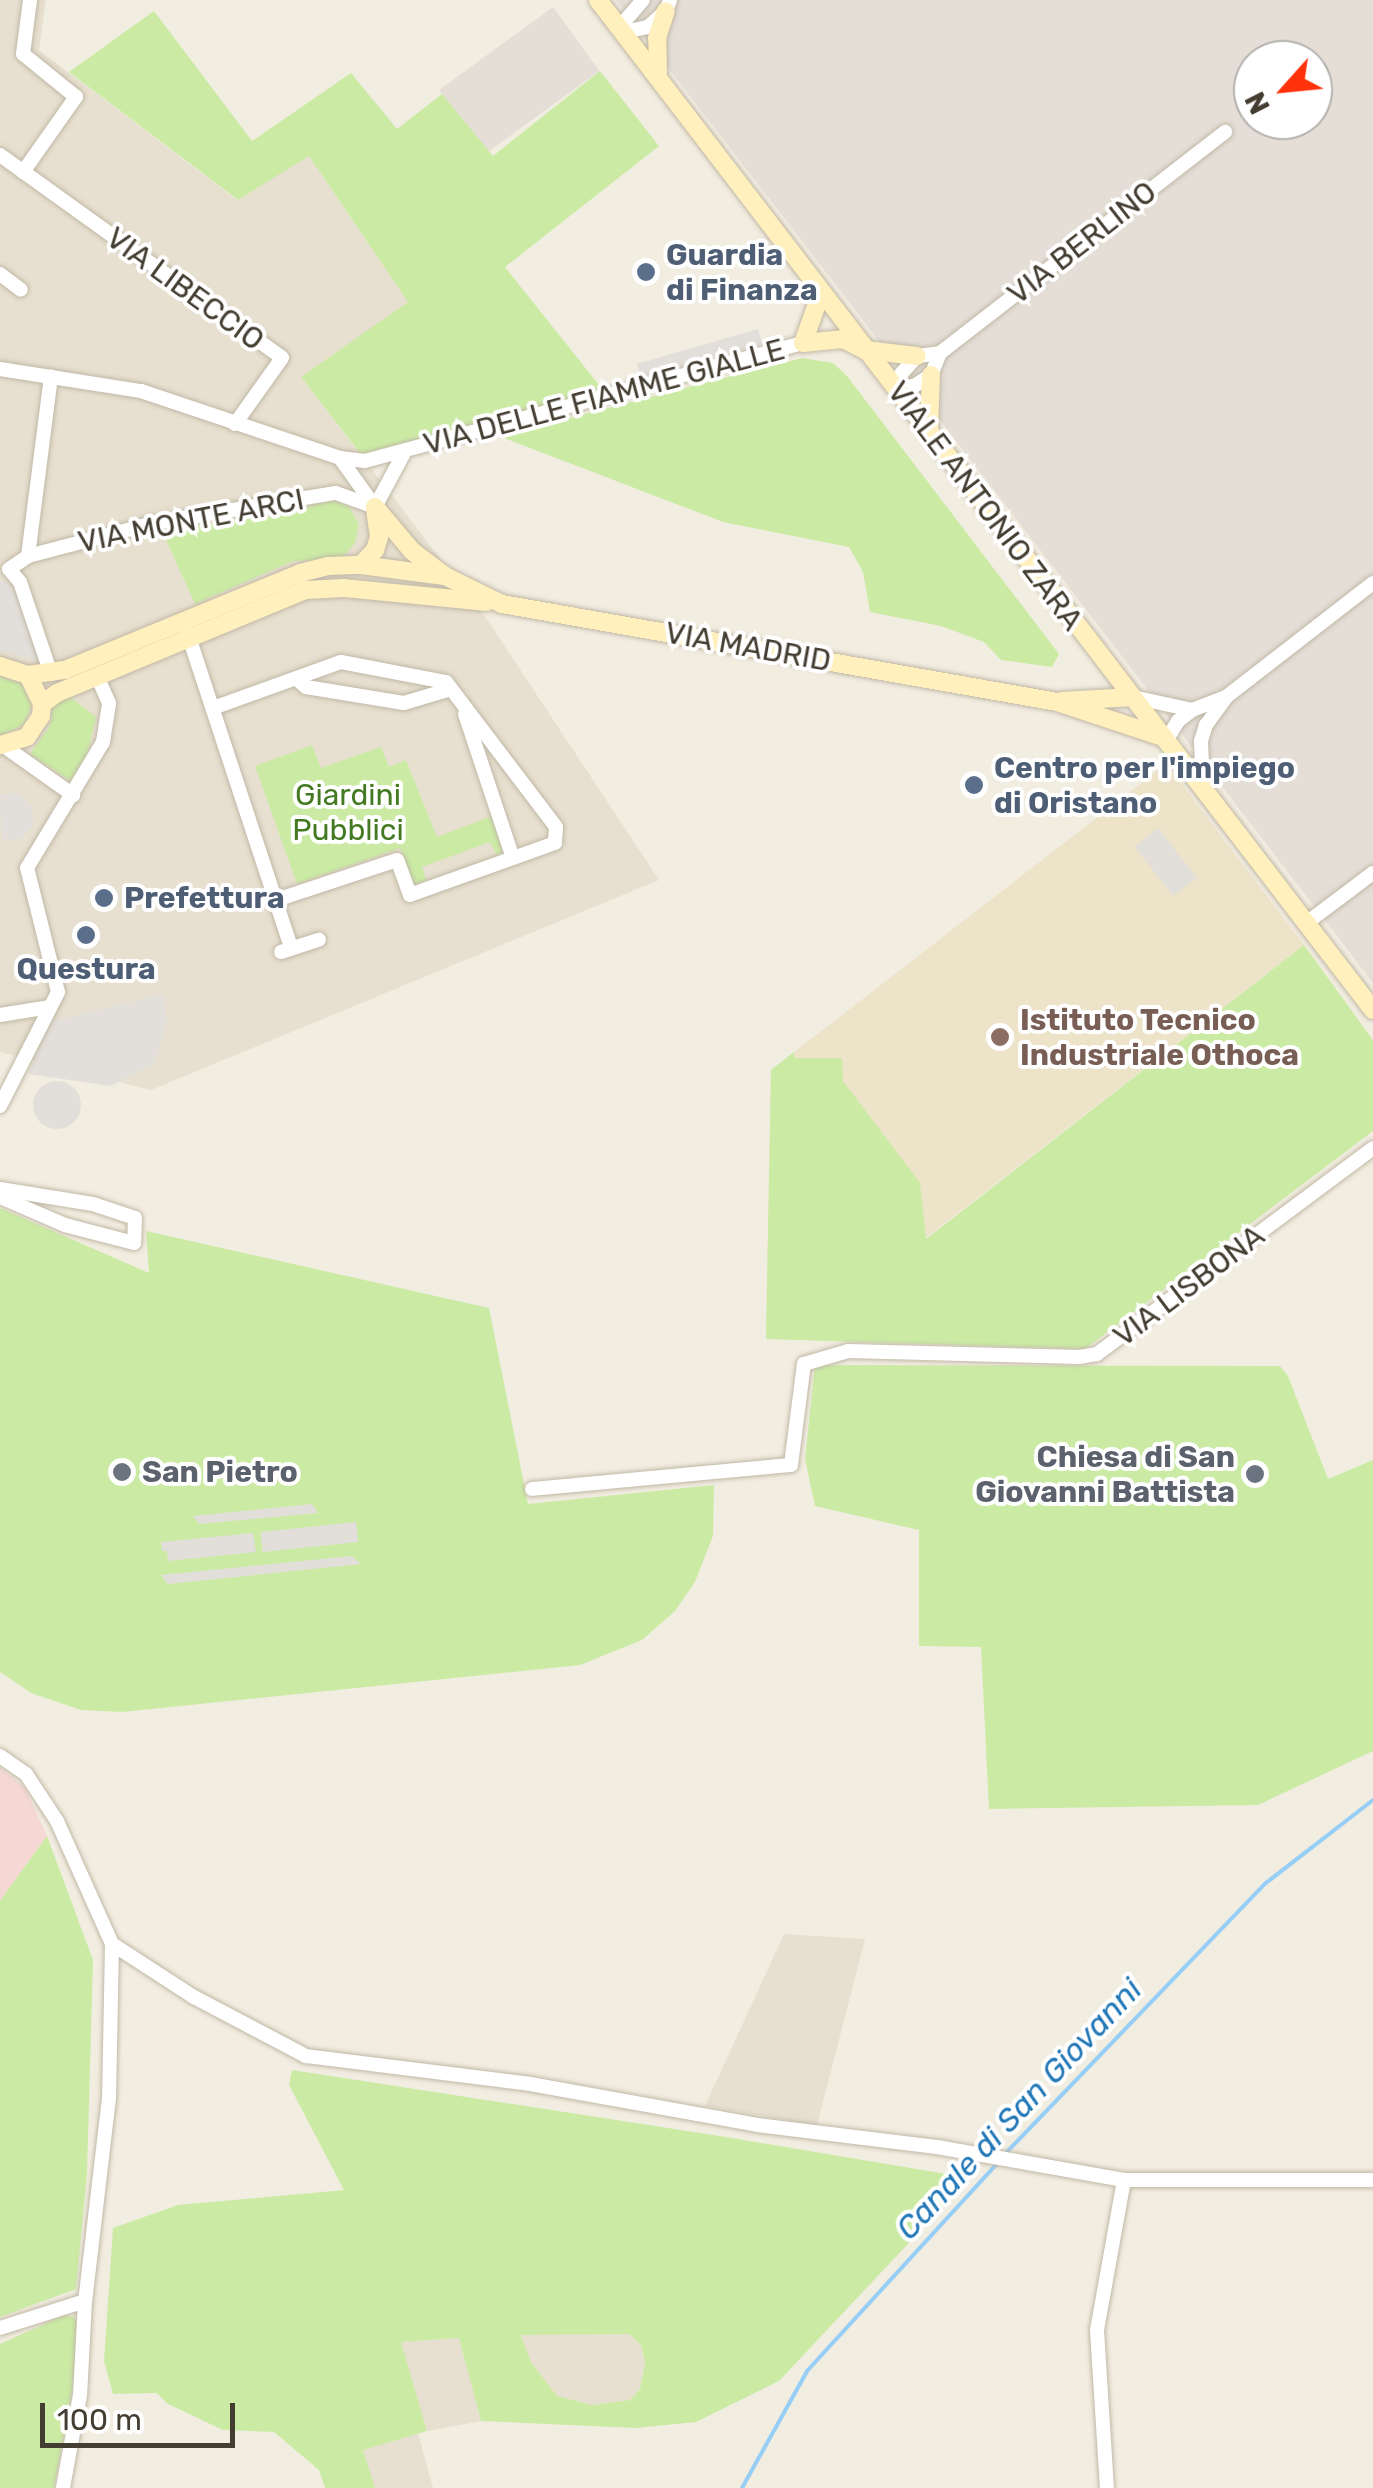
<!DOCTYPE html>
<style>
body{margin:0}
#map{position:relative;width:1373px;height:2488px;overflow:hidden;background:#f2ede1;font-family:Rubik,sans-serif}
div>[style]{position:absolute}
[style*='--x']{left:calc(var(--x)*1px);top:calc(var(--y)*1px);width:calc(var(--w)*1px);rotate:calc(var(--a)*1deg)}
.residential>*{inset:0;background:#e7dfcf}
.industrial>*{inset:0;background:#e4ded7;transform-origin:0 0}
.education>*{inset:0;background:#ede3c9}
.medical>*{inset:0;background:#f5d7d3}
.green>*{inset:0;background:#cbeba5}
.parking>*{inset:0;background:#e2dfda;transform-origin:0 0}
.round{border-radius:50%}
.stream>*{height:4px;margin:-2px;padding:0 2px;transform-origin:2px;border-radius:2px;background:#97cef6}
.roads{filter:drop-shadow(0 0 2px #c1b8a6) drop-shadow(0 0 2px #c1b8a6)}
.street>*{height:14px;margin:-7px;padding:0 7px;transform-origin:7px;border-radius:7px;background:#fff}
.secondary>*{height:18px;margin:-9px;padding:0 9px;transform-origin:9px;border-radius:9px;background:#fff0be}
.dots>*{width:28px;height:28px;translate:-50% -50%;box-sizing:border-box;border:5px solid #fff;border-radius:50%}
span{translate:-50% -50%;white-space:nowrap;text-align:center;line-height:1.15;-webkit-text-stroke:8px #fff;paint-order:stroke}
.street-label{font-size:30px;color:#443d32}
.service-label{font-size:30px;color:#4e5e75;font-weight:700}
.left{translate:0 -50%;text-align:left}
.park-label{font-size:30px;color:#427921}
.education-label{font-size:30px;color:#785e54;font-weight:700}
.worship-label{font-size:30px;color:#5b616d;font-weight:700}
.right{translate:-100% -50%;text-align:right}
.water-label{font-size:32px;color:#2378b7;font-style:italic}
.north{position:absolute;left:1233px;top:40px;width:100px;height:100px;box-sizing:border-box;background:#fff;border:2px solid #b4b1ad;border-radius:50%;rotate:243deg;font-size:28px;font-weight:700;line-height:40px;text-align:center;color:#443d32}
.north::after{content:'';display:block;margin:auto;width:35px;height:45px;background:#ff320b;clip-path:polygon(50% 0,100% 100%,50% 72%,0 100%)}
.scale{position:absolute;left:40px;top:2403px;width:195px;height:45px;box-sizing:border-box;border:5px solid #443d32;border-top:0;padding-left:12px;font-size:30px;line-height:35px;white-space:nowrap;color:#443d32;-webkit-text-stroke:8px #fff;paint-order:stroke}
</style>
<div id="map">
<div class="residential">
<i style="clip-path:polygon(0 0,46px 0,39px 50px,237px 200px,309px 156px,409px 303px,301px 377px,488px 621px,659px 880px,151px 1090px,0 1052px)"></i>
<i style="clip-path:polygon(784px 1934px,865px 1939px,817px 2125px,705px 2106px)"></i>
<i style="clip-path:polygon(521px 2334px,629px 2334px,641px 2345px,645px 2362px,640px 2389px,630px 2400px,592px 2405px,557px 2396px,531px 2362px)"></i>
<i style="clip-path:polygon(459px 2338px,481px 2421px,427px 2431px,400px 2342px)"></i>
<i style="clip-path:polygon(418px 2433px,433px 2488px,375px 2488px,362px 2450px)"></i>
</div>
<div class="industrial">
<i style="clip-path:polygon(evenodd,616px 0,1373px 0,1373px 983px,1044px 555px,616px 0,1253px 60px,1313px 60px,1313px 120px,1253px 120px,1253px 60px)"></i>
<i style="left:553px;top:7px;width:79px;height:141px;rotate:54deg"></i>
</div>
<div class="education">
<i style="clip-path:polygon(1166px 764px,1304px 945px,795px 1339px,766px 1339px,771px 1070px)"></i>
</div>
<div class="medical">
<i style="clip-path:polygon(0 1767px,25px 1788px,47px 1836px,0 1901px)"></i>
</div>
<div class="green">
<i style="clip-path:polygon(154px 11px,252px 141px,351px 73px,397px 129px,442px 94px,493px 156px,600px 71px,659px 146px,505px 267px,603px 390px,363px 457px,301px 377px,408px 302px,309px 156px,238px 200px,69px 72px)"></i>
<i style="clip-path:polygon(802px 358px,833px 363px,847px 376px,1059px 654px,1052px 667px,1001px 660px,984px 642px,941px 626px,870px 612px,863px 572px,849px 547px,723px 522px,499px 436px)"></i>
<i style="clip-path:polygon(333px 500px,349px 507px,359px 524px,355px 543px,340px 560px,293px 561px,195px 604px,161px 529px,274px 516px)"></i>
<i style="clip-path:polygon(0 676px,21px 683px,32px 704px,24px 724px,4px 735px,0 734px)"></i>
<i style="clip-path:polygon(69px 696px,96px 717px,87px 756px,71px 781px,30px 754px,50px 726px,53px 703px)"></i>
<i style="clip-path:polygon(312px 745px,321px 768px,381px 747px,389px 767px,406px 760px,437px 837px,492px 816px,507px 851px,497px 855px,490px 842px,422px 867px,426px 880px,414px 885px,400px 848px,297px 884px,255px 766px)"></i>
<i style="clip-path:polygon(1304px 945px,1373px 1040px,1373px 1131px,1085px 1349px,766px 1339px,771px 1070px,794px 1052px,794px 1058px,842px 1058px,843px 1081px,920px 1183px,926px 1239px)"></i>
<i style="clip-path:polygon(0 1208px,149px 1273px,146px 1231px,489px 1308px,528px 1504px,714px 1485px,713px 1536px,695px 1582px,675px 1611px,642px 1640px,580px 1665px,122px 1712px,81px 1710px,31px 1693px,0 1672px)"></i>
<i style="clip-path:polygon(815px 1365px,1280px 1366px,1288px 1376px,1328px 1479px,1373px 1460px,1373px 1751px,1258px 1805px,989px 1809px,981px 1647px,919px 1646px,919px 1530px,815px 1506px,805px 1459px)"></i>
<i style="clip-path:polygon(47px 1836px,93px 1960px,87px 2175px,76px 2289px,0 2317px,0 1901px)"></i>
<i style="clip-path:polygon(evenodd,292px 2070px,726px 2137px,970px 2178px,779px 2381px,696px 2422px,636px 2428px,481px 2421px,459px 2338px,401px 2342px,427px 2431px,363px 2450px,375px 2488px,325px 2488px,319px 2470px,274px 2432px,223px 2430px,168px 2404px,157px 2393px,113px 2394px,104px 2361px,113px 2228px,178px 2205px,344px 2190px,289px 2085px,292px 2070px,629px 2334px,641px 2345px,645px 2362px,640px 2389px,630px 2400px,592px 2405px,557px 2396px,531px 2362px,521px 2335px,629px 2334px)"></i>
<i style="clip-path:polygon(64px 2315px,74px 2317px,79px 2324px,72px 2392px,54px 2488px,0 2488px,0 2344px)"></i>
</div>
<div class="parking">
<i style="left:758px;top:329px;width:15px;height:126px;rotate:74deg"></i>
<i style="clip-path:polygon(0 580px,18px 585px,38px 660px,0 651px)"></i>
<i style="clip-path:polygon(18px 793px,32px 805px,34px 825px,21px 839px,2px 840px,0 794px)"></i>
<i style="left:1158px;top:828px;width:63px;height:30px;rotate:52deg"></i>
<i style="clip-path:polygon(164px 994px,167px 1022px,155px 1063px,111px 1086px,28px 1074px,50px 1022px)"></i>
<i class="round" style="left:33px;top:1081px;width:48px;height:48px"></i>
<i style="clip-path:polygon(312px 1504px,318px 1513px,199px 1524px,193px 1516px)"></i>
<i style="left:356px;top:1522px;width:20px;height:96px;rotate:84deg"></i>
<i style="clip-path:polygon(253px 1533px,256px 1552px,168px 1561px,167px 1551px,162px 1551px,161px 1542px)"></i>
<i style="clip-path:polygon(352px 1556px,361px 1564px,168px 1584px,161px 1575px)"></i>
</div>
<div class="stream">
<i style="--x:1003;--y:2156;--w:379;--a:-46.1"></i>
<i style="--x:1266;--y:1883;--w:135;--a:-37.8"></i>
<i style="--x:742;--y:2488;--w:134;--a:-60.9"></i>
<i style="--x:807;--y:2371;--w:281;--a:-47.5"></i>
</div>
<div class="roads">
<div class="street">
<i style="--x:643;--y:0;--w:28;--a:131"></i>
<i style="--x:625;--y:21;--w:11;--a:100"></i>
<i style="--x:623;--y:32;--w:25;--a:-11"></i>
<i style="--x:648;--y:27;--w:24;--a:-42"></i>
<i style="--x:666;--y:11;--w:12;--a:-70"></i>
<i style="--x:0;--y:155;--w:347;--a:35.7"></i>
<i style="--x:282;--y:358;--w:81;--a:125.5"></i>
<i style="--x:23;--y:172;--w:92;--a:-54.8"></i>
<i style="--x:76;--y:97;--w:68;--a:-140.9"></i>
<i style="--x:23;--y:54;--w:54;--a:-82.6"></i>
<i style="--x:0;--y:274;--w:26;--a:37"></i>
<i style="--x:940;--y:353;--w:24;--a:112"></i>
<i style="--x:931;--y:375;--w:20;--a:147"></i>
<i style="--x:914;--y:386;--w:19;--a:174"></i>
<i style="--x:895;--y:388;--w:15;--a:-67"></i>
<i style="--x:901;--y:374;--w:24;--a:-48"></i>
<i style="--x:917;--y:356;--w:23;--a:-7"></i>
<i style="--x:940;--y:353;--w:361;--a:-37.8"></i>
<i style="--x:0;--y:369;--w:143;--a:8.9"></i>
<i style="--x:141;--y:391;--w:210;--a:18.6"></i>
<i style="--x:340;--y:458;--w:60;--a:54.5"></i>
<i style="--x:340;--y:458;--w:25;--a:7"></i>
<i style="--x:365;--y:461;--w:454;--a:-15.1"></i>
<i style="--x:375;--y:507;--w:64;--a:-61.8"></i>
<i style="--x:28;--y:556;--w:181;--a:-82.7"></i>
<i style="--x:9;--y:569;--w:23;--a:-34"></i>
<i style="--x:28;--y:556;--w:130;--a:-14.7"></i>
<i style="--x:154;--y:523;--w:184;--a:-9.4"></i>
<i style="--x:336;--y:493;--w:41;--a:19.7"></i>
<i style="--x:9;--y:569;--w:17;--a:50"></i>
<i style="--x:20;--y:582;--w:97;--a:71.4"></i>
<i style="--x:187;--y:631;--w:334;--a:71.8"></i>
<i style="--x:297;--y:679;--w:12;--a:42"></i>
<i style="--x:306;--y:687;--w:99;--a:9.3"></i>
<i style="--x:404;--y:703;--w:49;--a:-16.6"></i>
<i style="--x:1133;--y:697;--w:60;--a:12.4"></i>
<i style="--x:213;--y:708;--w:136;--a:-19.8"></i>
<i style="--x:341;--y:662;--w:107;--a:10.8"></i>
<i style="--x:446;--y:682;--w:182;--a:52.8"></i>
<i style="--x:556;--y:827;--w:16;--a:94"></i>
<i style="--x:555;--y:843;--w:154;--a:160.3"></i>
<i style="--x:410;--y:895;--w:37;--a:-110"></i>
<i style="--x:397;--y:860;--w:127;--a:161.7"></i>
<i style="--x:465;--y:714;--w:152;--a:71.6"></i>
<i style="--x:1165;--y:742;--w:25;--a:-58"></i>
<i style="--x:1178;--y:721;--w:18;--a:-38"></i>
<i style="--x:1192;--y:710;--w:36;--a:-21"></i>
<i style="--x:4;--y:746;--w:85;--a:35.4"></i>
<i style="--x:1203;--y:790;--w:49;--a:-92.3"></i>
<i style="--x:1201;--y:741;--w:17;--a:-73"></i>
<i style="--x:1206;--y:725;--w:34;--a:-54"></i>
<i style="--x:1226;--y:697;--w:186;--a:-37.8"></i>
<i style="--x:1305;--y:924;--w:85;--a:-36.9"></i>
<i style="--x:281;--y:952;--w:40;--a:-18"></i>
<i style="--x:0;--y:1015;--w:51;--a:-9.1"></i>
<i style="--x:0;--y:1106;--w:128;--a:-63"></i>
<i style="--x:58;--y:992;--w:128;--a:-104"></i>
<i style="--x:27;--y:868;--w:147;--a:-58.9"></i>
<i style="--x:103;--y:742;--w:39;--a:-81"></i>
<i style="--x:109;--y:703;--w:30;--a:-114"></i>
<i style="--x:0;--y:1189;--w:94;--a:9.2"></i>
<i style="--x:93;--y:1204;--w:44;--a:18.4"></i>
<i style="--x:135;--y:1218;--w:25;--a:92"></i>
<i style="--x:134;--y:1243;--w:71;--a:-165.4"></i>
<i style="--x:65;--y:1225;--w:71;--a:-156.7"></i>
<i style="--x:532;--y:1489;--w:260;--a:-5.3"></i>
<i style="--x:791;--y:1465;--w:102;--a:-82.7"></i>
<i style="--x:804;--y:1364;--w:46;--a:-16.5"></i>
<i style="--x:848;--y:1351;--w:231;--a:1.5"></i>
<i style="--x:1079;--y:1357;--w:18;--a:-9"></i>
<i style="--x:1097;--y:1354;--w:344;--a:-36.7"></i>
<i style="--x:0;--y:1756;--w:32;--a:35"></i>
<i style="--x:26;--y:1774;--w:56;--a:56.6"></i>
<i style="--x:57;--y:1821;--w:135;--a:65.9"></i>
<i style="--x:112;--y:1944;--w:154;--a:91.1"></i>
<i style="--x:109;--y:2098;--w:204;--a:96.7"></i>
<i style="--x:85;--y:2301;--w:94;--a:93"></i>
<i style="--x:80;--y:2395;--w:95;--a:100.4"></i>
<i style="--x:112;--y:1944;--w:98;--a:32.9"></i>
<i style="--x:194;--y:1997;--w:127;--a:27.8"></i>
<i style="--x:306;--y:2056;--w:226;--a:7.1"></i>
<i style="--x:530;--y:2084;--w:231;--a:10.2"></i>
<i style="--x:757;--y:2125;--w:181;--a:7"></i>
<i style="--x:937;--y:2147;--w:190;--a:10"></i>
<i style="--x:1124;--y:2180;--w:152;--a:100.2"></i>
<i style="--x:1097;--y:2330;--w:158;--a:86.4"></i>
<i style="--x:1124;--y:2180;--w:249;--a:0"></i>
<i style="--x:0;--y:2328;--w:89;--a:-17.6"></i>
</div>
<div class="secondary">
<i style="--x:598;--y:0;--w:1273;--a:52.5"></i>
<i style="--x:658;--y:77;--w:39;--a:-91"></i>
<i style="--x:657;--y:38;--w:28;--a:-72"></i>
<i style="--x:812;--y:284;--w:21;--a:76"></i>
<i style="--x:817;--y:304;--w:41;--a:109.7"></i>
<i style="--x:803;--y:343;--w:40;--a:-5.7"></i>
<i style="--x:843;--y:339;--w:25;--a:27"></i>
<i style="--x:865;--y:350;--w:52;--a:6.6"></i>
<i style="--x:929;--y:431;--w:56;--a:-88"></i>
<i style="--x:375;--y:507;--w:57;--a:49.9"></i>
<i style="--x:412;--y:551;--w:41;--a:37.1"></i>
<i style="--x:445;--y:576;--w:64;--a:26.2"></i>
<i style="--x:502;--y:604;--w:564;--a:10.01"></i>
<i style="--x:1057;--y:702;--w:108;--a:18.3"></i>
<i style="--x:361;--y:565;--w:21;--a:-47"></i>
<i style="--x:375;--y:550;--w:14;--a:-73"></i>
<i style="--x:379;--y:537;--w:29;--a:-98"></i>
<i style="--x:0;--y:666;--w:29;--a:18"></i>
<i style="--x:28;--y:675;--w:32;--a:64"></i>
<i style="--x:42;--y:704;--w:12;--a:95"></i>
<i style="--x:41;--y:716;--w:25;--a:124"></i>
<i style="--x:27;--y:737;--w:28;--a:163"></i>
<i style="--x:28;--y:675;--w:37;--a:-8"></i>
<i style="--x:65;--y:670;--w:254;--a:-22.4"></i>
<i style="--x:300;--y:573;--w:29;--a:-14"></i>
<i style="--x:328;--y:566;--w:33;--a:-2"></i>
<i style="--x:361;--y:565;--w:84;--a:7.5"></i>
<i style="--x:1062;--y:701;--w:71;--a:-3.2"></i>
<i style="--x:42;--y:704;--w:19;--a:-36"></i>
<i style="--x:57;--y:693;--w:269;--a:-22.5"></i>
<i style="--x:306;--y:590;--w:38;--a:-3"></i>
<i style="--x:344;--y:588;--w:143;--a:5.6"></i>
</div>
</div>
<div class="dots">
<i style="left:646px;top:272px;background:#5c6f8a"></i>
<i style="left:974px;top:785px;background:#5c6f8a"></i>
<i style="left:104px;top:898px;background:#5c6f8a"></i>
<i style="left:86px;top:935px;background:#5c6f8a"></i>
<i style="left:1000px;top:1037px;background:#8d6e63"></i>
<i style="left:122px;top:1472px;background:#6b7280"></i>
<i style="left:1255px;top:1474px;background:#6b7280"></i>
</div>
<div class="street-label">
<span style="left:1082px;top:243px;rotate:-38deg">VIA BERLINO</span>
<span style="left:185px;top:289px;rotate:36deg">VIA LIBECCIO</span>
<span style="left:604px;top:397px;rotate:-15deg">VIA DELLE FIAMME GIALLE</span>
<span style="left:985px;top:506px;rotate:53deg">VIALE ANTONIO ZARA</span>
<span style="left:191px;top:521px;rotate:-11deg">VIA MONTE ARCI</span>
<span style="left:748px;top:647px;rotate:10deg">VIA MADRID</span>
<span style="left:1189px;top:1286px;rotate:-37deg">VIA LISBONA</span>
</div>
<div class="service-label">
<span class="left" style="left:666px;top:272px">Guardia<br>di Finanza</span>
<span class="left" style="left:994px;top:785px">Centro per l'impiego<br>di Oristano</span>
<span class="left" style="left:124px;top:898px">Prefettura</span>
<span style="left:86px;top:969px">Questura</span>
</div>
<div class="park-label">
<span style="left:348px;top:812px">Giardini<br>Pubblici</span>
</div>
<div class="education-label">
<span class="left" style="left:1020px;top:1037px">Istituto Tecnico<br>Industriale Othoca</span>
</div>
<div class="worship-label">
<span class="right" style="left:1235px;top:1474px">Chiesa di San<br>Giovanni Battista</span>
<span class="left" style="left:142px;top:1472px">San Pietro</span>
</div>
<div class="water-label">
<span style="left:1019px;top:2109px;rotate:-47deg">Canale di San Giovanni</span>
</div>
<div class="north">N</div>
<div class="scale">100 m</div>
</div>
